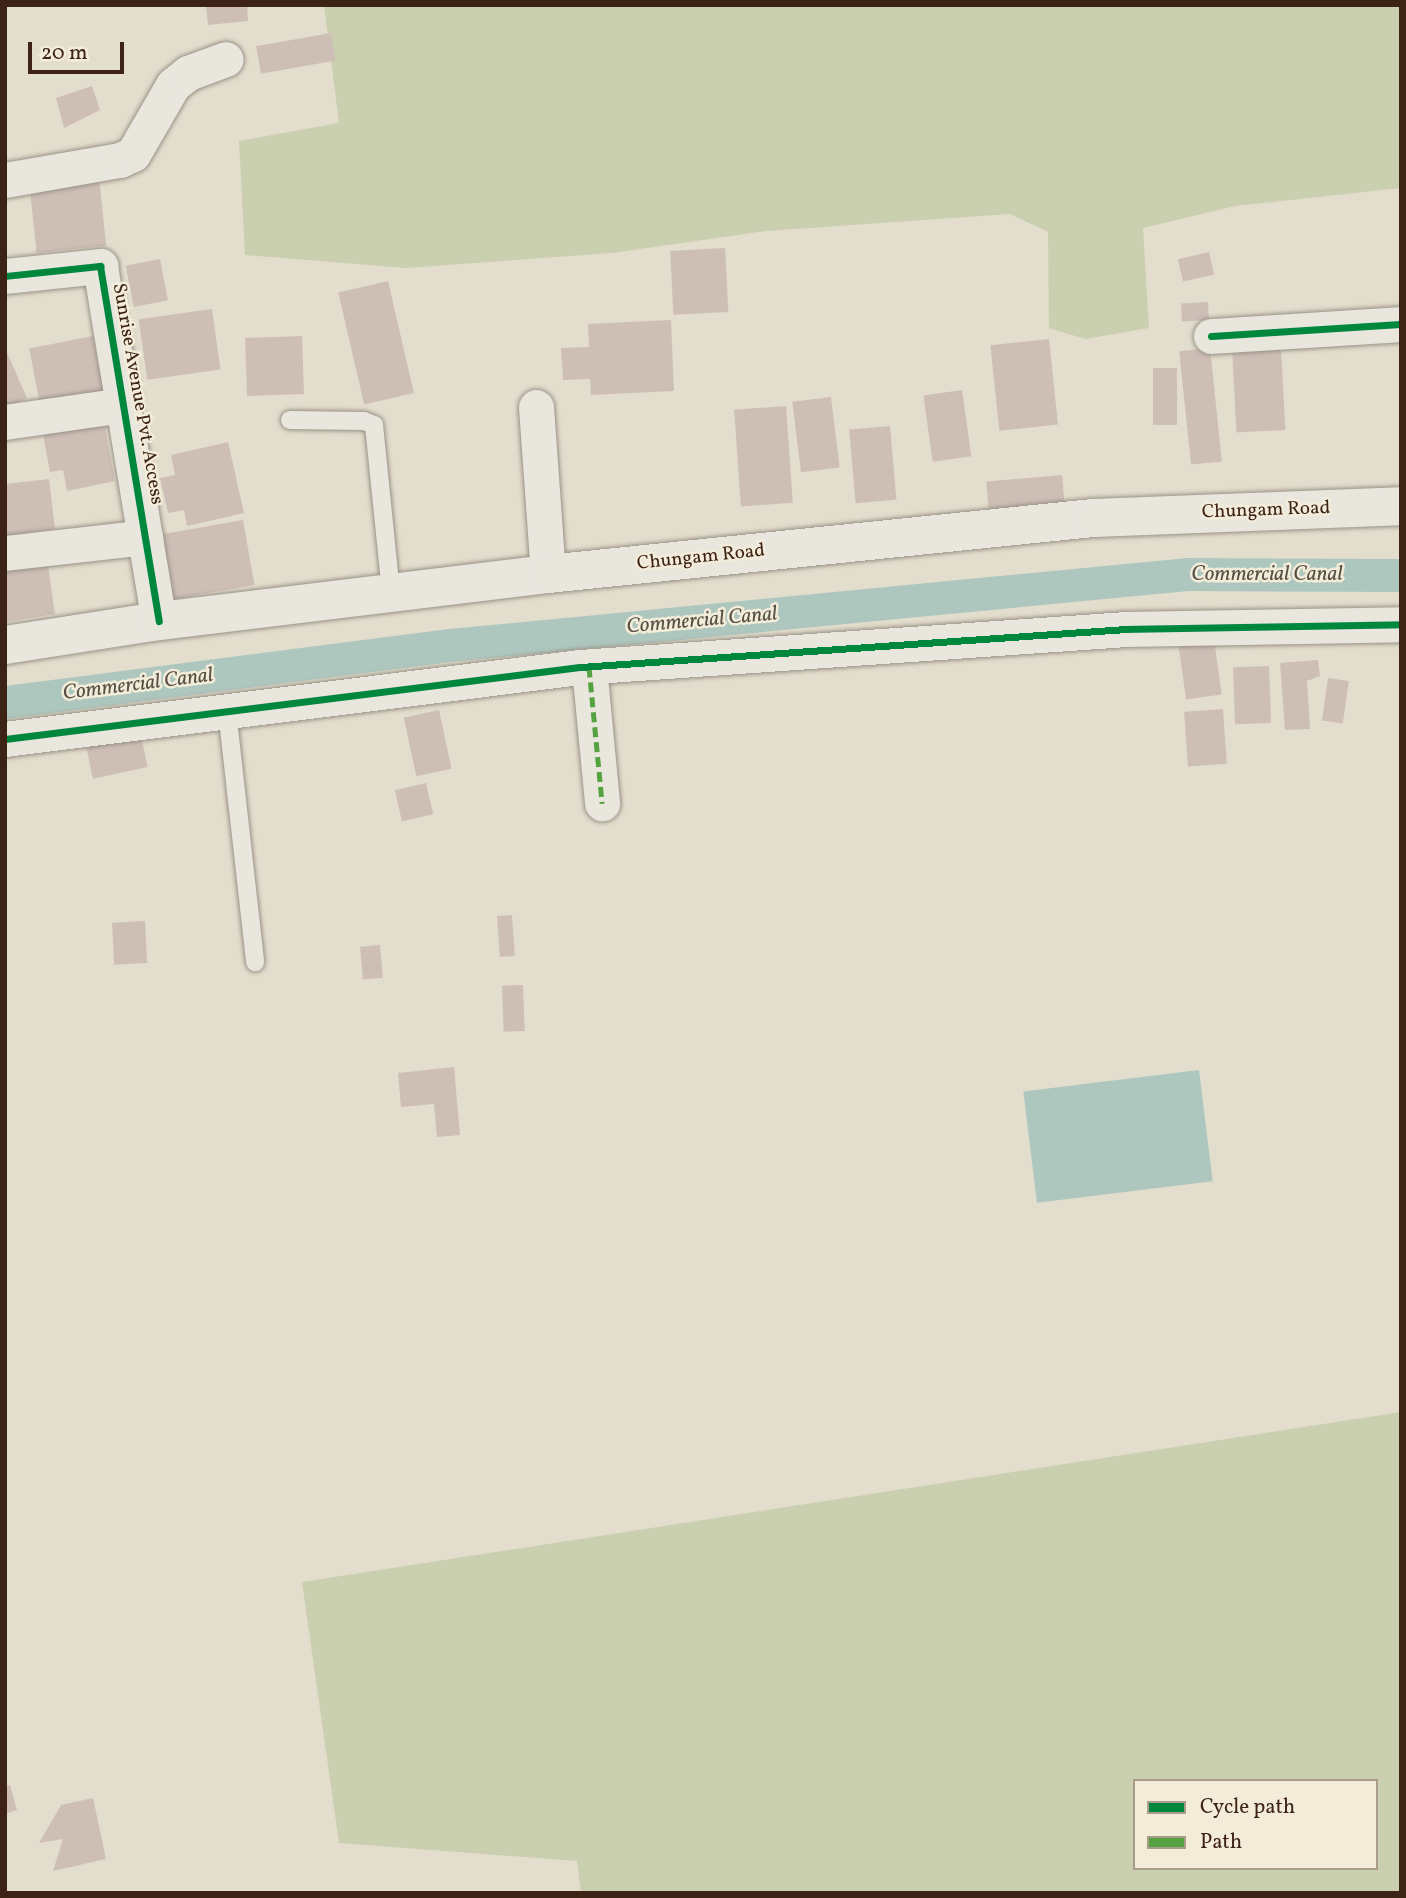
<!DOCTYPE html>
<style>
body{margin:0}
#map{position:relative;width:1406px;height:1898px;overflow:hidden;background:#e3ddcd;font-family:Vollkorn,serif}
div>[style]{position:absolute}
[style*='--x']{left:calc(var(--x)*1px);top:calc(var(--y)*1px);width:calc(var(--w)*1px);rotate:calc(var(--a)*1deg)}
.green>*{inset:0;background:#cacfaf}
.water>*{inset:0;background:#aec7be;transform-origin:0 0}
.canal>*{height:33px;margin:-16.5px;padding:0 16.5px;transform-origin:16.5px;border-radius:16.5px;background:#aec7be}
.building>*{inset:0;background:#cebfb6;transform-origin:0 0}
.roads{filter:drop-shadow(0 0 2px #999287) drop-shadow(0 0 2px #999287)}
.service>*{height:18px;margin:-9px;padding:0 9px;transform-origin:9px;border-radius:9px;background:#e9e6de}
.minor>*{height:35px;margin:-17.5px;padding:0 17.5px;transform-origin:17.5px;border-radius:17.5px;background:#e9e6de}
.secondary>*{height:38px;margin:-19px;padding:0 19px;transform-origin:19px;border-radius:19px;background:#e9e6de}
.quiet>*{height:5px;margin-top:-2.5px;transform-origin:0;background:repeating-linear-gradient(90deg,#54a240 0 10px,transparent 0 15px)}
.cycleway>*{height:7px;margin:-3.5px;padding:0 3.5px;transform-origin:3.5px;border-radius:3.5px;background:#00873e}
span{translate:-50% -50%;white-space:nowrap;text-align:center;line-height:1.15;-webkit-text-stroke:5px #f2ecd9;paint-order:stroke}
.street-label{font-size:19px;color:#3d2216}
.water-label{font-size:21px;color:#585046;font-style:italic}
.frame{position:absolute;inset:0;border:7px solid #3d2216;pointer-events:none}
.legend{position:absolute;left:1133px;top:1779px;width:245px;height:91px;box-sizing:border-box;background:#f2ecd9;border:2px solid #aa9b8b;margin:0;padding:9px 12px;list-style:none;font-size:21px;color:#3d2216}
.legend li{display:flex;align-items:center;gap:14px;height:35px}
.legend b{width:35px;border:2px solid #aa9b8b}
.scale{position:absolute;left:28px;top:42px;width:96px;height:32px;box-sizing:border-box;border:4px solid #3d2216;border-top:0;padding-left:9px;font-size:21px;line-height:24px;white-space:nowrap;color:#3d2216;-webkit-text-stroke:5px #f2ecd9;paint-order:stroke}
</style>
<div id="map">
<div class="green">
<i style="clip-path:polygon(324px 5px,1401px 5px,1401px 188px,1235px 206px,1143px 228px,1149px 328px,1085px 339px,1049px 328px,1048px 232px,1010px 214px,766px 231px,612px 253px,406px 268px,245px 255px,239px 141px,339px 123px)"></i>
<i style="clip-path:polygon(evenodd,1401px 1412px,1401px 1893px,581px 1893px,577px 1861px,339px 1843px,302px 1582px,1401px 1412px,1135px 1781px,1376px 1781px,1376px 1868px,1135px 1868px,1135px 1781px)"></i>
</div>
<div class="water">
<i style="left:1199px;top:1070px;width:112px;height:177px;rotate:83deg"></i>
</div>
<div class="canal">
<i style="--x:5;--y:702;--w:449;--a:-7.3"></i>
<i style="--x:450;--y:645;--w:740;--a:-5.5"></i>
<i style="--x:1187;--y:574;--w:214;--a:0.3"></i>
</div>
<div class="building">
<i style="clip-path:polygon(206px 5px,247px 5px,248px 21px,208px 25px)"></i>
<i style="left:331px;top:33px;width:28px;height:76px;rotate:80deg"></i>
<i style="clip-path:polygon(92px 86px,100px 110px,64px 128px,56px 98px)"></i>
<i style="left:99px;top:177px;width:69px;height:70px;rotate:84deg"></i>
<i style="left:725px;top:248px;width:64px;height:55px;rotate:87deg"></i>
<i style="left:1209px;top:252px;width:23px;height:32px;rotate:77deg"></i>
<i style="left:160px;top:259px;width:42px;height:35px;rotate:79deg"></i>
<i style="left:388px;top:281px;width:115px;height:51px;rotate:77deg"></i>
<i style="left:1208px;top:302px;width:18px;height:27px;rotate:87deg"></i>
<i style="left:212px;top:309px;width:61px;height:74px;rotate:82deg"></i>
<i style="clip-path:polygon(671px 320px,674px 391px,591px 395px,590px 379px,563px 380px,561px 348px,589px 347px,588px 324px)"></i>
<i style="left:93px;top:336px;width:60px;height:65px;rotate:79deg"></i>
<i style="left:302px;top:336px;width:58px;height:57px;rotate:88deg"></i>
<i style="left:1049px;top:339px;width:86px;height:59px;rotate:84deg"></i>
<i style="left:1281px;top:347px;width:83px;height:49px;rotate:87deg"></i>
<i style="clip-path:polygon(5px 348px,27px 398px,5px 408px)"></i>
<i style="left:1210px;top:348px;width:114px;height:31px;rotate:84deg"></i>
<i style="left:1153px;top:368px;width:24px;height:57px"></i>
<i style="left:962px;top:390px;width:67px;height:39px;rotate:82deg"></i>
<i style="left:831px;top:397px;width:71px;height:39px;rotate:83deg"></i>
<i style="left:786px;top:406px;width:97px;height:52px;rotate:86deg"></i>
<i style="clip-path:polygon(104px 423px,115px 481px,67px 491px,63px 470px,50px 472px,43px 435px)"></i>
<i style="left:890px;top:426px;width:74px;height:41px;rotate:85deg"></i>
<i style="clip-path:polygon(228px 442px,244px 513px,187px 526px,184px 510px,168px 513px,160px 478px,175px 475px,171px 455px)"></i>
<i style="left:1062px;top:475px;width:35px;height:76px;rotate:85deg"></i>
<i style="clip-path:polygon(49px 479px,55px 529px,5px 536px,5px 484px)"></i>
<i style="left:243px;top:520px;width:66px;height:82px;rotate:80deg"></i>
<i style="clip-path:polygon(47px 559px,55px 614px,5px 622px,5px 565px)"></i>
<i style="left:1213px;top:632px;width:63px;height:36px;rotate:82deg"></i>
<i style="clip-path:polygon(1318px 660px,1320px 676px,1307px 681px,1310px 729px,1285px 730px,1280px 663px)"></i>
<i style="left:1269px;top:666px;width:57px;height:36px;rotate:88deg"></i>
<i style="left:1328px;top:678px;width:21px;height:43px;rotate:8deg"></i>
<i style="left:1223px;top:709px;width:55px;height:39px;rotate:86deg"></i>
<i style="left:439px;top:710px;width:60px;height:36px;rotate:78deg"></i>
<i style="left:139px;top:726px;width:42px;height:56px;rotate:78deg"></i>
<i style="left:426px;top:783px;width:32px;height:32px;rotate:77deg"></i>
<i style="left:512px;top:915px;width:41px;height:15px;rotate:86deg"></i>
<i style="left:145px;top:921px;width:42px;height:33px;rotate:87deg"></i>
<i style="left:380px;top:945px;width:33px;height:20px;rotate:85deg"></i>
<i style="left:523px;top:985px;width:46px;height:21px;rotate:88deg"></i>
<i style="clip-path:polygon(454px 1067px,460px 1135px,437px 1137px,434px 1104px,401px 1107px,398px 1073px)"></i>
<i style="clip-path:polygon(10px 1785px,17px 1810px,5px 1814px,5px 1786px)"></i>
<i style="clip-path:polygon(93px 1798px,106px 1859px,53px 1871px,63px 1839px,39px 1843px,61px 1805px)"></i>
</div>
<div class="roads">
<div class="service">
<i style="--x:290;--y:420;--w:74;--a:0.8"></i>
<i style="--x:364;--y:421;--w:11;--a:22"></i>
<i style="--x:374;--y:425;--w:169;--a:84.2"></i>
<i style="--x:227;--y:711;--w:253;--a:83.6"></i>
</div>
<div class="minor">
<i style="--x:5;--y:180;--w:117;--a:-9.9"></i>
<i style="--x:120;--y:160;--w:14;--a:-25"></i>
<i style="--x:133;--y:154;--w:80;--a:-59.9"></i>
<i style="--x:173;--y:85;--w:19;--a:-39"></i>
<i style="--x:188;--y:73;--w:40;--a:-20.2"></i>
<i style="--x:5;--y:276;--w:96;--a:-6"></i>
<i style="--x:100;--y:266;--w:360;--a:80.6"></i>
<i style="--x:1211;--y:336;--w:190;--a:-3.6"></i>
<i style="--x:536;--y:407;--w:167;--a:85.9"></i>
<i style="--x:5;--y:422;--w:119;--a:-8.2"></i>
<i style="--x:5;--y:553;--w:141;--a:-6.5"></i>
<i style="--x:589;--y:667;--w:137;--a:84.5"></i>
<i style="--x:5;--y:739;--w:579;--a:-7.14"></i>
<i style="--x:580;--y:667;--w:547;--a:-3.98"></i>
<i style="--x:1126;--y:629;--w:275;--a:-1"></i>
</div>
<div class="secondary">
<i style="--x:5;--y:645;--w:156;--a:-8.9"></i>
<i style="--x:159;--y:621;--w:392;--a:-6.9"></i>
<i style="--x:548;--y:574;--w:548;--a:-5.87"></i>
<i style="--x:1093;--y:518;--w:308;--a:-2.2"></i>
</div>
</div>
<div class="quiet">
<i style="--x:589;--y:667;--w:137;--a:84.5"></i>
</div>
<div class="cycleway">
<i style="--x:5;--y:276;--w:96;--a:-6"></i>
<i style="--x:100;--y:266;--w:360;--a:80.6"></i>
<i style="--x:1211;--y:336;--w:190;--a:-3.6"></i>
<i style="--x:5;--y:739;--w:579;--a:-7.14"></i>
<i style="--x:580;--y:667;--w:547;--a:-3.98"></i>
<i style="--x:1126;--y:629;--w:275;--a:-1"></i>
</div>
<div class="street-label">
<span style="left:137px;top:394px;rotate:80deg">Sunrise Avenue Pvt. Access</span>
<span style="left:1266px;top:511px;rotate:-2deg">Chungam Road</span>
<span style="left:701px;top:558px;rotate:-6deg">Chungam Road</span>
</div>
<div class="water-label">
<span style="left:1267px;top:575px">Commercial Canal</span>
<span style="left:702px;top:621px;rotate:-5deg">Commercial Canal</span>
<span style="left:138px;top:685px;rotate:-7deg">Commercial Canal</span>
</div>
<div class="frame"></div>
<ul class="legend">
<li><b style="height:9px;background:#00873e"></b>Cycle path</li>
<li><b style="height:9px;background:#54a240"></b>Path</li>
</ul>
<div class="scale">20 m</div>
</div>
